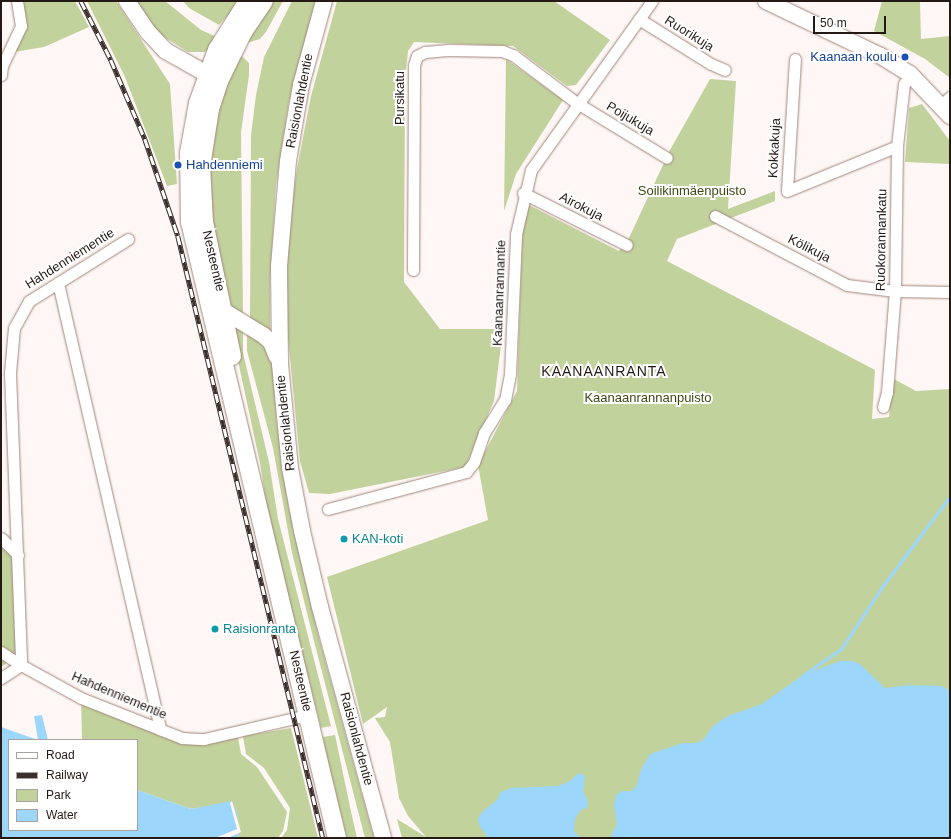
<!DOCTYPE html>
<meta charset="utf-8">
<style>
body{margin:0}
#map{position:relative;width:951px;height:839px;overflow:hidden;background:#fef7f5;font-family:Arial,sans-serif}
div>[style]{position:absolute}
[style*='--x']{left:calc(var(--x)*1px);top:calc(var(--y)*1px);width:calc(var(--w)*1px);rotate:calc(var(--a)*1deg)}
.green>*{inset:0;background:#c2d29d}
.water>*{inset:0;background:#9cd7fb}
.pier>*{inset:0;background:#fef7f5}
.stream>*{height:3px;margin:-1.5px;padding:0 1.5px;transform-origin:1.5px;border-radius:1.5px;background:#9cd7fb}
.roads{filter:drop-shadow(0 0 1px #a2857b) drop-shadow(0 0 1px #a2857b)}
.street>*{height:11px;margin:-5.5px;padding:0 5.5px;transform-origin:5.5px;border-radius:5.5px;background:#fff}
.secondary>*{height:16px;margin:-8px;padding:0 8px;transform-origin:8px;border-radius:8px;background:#fff}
.primary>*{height:18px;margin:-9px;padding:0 9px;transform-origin:9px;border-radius:9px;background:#fff}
.rail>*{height:4.5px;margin-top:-2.25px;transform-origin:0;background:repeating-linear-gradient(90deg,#fff 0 9px,#3b302c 0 18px);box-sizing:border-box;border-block:1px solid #3b302c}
.dots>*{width:11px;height:11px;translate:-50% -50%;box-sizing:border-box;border:2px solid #fff;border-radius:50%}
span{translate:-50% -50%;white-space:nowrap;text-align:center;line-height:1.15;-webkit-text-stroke:4px #fff;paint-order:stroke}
.street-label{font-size:13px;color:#241915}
.transit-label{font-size:13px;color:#164399}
.right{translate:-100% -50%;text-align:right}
.left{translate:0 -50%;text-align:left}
.park-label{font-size:13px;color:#3d4914}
.culture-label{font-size:13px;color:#0d838f}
.neighbourhood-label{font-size:14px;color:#241915;letter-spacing:1px}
.frame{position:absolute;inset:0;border:2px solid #241915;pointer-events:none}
.legend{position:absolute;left:8px;top:739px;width:130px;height:92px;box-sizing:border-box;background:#fff;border:1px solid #a7a3a1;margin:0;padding:5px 7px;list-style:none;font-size:12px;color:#241915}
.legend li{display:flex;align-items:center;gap:8px;height:20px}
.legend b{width:20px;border:1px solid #a7a3a1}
.scale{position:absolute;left:813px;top:16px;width:73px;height:18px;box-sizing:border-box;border:2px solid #241915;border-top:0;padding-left:5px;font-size:12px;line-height:14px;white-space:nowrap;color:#241915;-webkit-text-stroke:3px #fff;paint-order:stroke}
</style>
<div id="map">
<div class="green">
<i style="clip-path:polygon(20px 1px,75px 1px,89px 27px,44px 47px,14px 52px,22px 35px)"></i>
<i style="clip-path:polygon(87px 1px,116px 1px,170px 84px,177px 184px,167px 186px,125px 77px)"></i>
<i style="clip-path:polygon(135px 1px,165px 1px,201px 30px,219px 38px,205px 52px,188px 52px,158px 33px)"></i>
<i style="clip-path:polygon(183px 1px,241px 1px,219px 25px,189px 8px)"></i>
<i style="clip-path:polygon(272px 1px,283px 1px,266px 32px,260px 39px,243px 44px)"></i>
<i style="clip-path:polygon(292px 1px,316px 1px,289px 101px,276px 185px,270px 281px,270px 332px,250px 320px,251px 135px,256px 95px,264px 57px)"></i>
<i style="clip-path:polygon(337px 1px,554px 1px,610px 40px,576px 85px,567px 86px,513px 46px,414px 42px,408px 51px,405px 81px,404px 282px,440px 329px,503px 329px,494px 401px,465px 467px,330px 494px,309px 493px,300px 461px,287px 327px,287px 283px,289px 224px,297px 169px,311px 96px)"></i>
<i style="clip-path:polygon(882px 1px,920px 1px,921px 39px,950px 36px,950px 78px,925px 59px,874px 31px)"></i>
<i style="clip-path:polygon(242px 56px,249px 63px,249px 75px,241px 132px,243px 315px,228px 307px,212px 227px,211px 171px,212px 138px,224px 84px,237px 58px)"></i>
<i style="clip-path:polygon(506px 59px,563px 100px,516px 174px,504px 211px)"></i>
<i style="clip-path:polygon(710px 79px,736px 81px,728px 209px,775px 191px,775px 201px,677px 239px,667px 261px,875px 370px,872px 419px,889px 417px,892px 378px,916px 391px,950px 389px,950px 838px,402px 838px,397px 819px,426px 837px,408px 816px,399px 798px,390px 742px,375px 718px,385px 717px,387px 707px,363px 724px,327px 577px,488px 520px,478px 465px,517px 391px,522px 242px,527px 204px,619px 251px,628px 240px,670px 150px)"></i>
<i style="clip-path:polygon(922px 104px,950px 141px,950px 164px,905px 162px,909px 108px)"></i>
<i style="clip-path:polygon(229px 319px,243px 328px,243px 353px,269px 462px,278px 519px,331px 726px,321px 728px,289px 601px,269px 521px,260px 463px)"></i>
<i style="clip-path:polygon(247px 331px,265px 345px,273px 367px,276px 417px,289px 509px,319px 638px,374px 838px,365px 838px,314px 641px,292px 553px,273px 448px,247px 351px)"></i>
<i style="clip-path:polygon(1px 538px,18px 555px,21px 665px,12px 659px,1px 667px)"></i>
<i style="clip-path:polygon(81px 698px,182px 738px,237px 732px,241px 754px,257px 767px,287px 812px,283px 831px,278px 838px,236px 838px,239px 835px,230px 803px,191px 809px,137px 790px,137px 740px,82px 739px)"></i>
<i style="clip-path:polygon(291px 728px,318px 838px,281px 838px,287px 830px,290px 808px,264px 768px,246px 754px,243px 736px)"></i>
<i style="clip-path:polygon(335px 735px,350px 807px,357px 838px,347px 838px,324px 746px,323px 737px)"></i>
</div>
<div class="water">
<i style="clip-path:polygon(840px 661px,853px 661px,861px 665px,885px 688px,910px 685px,942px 686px,950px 691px,950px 838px,610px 838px,617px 824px,614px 805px,616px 795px,622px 791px,631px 791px,636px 787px,641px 770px,650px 754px,683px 743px,696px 743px,703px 740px,713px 726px,728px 716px,762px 704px,803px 675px)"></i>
<i style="clip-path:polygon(42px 715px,48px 740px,9px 740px,9px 830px,137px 830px,137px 790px,191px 809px,232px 801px,237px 813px,239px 835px,236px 838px,1px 838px,1px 727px,38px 740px,34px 716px)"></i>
<i style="clip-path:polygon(578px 773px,585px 776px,583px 791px,588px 802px,587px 808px,581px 810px,575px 819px,574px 832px,581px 838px,488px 838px,479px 825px,478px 819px,481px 813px,496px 801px,501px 792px,511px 788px,558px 786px,570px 781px)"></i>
</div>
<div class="pier">
<i style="clip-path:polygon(232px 801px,241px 832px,228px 838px,215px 838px,237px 829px,230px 803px)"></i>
</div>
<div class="stream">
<i style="--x:803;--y:675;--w:46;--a:-34.4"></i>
<i style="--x:841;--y:649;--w:74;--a:-56.5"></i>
<i style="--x:882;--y:587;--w:114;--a:-53.2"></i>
</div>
<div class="roads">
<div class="street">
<i style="--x:639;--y:19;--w:85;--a:32"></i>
<i style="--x:711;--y:64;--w:15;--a:23"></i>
<i style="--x:795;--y:59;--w:132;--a:93.5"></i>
<i style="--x:787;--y:191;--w:119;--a:-22.2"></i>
<i style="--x:1;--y:75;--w:9;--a:-84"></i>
<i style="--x:2;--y:66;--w:44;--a:-64.6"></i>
<i style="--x:21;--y:26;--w:25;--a:-99"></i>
<i style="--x:941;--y:105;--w:12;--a:-42"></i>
<i style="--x:523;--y:193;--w:116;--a:26.6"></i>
<i style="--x:715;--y:216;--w:149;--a:27.6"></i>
<i style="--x:847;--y:285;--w:48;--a:7.1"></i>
<i style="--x:895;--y:291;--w:55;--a:1"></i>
<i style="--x:128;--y:239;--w:117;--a:147.9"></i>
<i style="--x:29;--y:301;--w:31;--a:119"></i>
<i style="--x:14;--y:328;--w:45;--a:95.1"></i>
<i style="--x:10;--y:373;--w:292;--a:87.8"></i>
<i style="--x:21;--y:665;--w:68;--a:28.8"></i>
<i style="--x:81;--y:698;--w:109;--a:21.6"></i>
<i style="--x:182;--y:738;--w:22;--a:3"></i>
<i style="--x:204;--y:739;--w:107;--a:-13"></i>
<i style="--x:413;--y:270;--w:205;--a:-89.7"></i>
<i style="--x:414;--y:65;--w:9;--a:-72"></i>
<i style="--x:417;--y:56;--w:9;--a:-27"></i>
<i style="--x:425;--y:52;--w:25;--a:-5"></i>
<i style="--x:450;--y:50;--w:52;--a:1.1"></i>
<i style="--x:502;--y:51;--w:12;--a:20"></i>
<i style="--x:513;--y:55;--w:80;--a:36.9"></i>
<i style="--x:577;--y:103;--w:105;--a:31.4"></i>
<i style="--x:58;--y:283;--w:458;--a:77.1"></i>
<i style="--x:883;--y:407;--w:16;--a:-75"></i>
<i style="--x:887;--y:392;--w:101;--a:-85.5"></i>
<i style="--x:895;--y:291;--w:145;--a:-89.2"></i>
<i style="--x:897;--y:146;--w:62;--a:-83.6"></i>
<i style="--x:904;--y:84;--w:12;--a:-59"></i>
<i style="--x:328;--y:509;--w:143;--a:-15"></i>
<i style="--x:466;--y:472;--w:13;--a:-51"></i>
<i style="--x:474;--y:462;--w:31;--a:-71"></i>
<i style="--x:484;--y:433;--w:39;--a:-58"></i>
<i style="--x:505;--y:400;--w:26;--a:-79"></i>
<i style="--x:510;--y:374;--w:140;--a:-87.5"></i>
<i style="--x:516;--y:234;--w:66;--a:-76.8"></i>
<i style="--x:531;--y:170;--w:208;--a:-54.4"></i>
<i style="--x:1;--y:538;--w:24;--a:45"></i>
<i style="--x:1;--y:652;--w:24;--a:33"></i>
<i style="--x:21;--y:665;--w:24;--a:147"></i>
</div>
<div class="secondary">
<i style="--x:127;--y:1;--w:37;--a:56"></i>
<i style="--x:148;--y:32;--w:26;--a:47"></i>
<i style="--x:166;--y:51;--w:61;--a:29.5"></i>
<i style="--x:324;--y:1;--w:87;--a:105.3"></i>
<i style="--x:301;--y:85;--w:77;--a:99.7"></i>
<i style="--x:288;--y:161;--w:105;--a:94.9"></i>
<i style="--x:279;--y:266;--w:98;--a:89.4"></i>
<i style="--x:280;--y:364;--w:104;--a:84.5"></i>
<i style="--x:290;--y:468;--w:64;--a:79.2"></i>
<i style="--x:302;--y:531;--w:78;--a:76.7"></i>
<i style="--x:320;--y:607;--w:239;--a:74.7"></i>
<i style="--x:766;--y:1;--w:127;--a:25.6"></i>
<i style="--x:881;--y:56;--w:34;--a:32"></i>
<i style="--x:910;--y:74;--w:58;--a:46.4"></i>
<i style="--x:214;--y:305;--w:57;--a:31.5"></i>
<i style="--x:263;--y:335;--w:11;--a:41"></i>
<i style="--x:271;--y:342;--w:16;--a:68"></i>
</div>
<div class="primary">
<i style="--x:248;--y:1;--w:58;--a:122.3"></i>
<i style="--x:217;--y:50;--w:56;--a:109.7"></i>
<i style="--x:198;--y:103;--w:51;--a:100.2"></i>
<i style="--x:189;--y:153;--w:69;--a:89.2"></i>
<i style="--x:190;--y:222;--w:633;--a:76.58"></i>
<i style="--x:232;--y:356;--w:137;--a:-101.8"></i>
<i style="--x:204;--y:222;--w:55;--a:-93.1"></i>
<i style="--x:201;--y:167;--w:59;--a:-81.2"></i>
<i style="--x:210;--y:109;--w:29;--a:-72"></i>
<i style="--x:219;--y:81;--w:55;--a:-63.9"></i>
<i style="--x:243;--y:32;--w:37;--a:-56"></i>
</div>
</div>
<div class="rail">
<i style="--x:81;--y:1;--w:66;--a:63"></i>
<i style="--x:111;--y:60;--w:86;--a:66.7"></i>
<i style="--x:145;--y:139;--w:102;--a:71.2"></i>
<i style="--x:178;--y:236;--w:619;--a:76.46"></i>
</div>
<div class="dots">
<i style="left:905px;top:57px;background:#1a4fb4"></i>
<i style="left:178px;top:165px;background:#1a4fb4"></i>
<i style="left:344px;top:539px;background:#0f9aa8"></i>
<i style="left:215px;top:629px;background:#0f9aa8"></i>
</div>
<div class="street-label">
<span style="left:689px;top:34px;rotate:32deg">Ruorikuja</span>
<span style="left:400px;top:98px;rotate:-90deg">Pursikatu</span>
<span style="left:300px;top:101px;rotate:-79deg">Raisionlahdentie</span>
<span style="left:630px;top:119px;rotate:31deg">Poijukuja</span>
<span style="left:775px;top:148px;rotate:-87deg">Kokkakuja</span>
<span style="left:581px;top:207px;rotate:27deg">Airokuja</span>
<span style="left:882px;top:240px;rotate:-89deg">Ruokorannankatu</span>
<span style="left:809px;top:249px;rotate:27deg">Kölikuja</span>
<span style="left:70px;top:259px;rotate:-32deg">Hahdenniementie</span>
<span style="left:213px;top:261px;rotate:77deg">Nesteentie</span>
<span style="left:500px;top:293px;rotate:-88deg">Kaanaanrannantie</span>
<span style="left:286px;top:423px;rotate:-96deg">Raisionlahdentie</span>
<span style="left:300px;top:681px;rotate:77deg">Nesteentie</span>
<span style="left:119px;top:696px;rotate:23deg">Hahdenniementie</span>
<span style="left:356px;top:739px;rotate:75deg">Raisionlahdentie</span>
</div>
<div class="transit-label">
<span class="right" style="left:897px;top:57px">Kaanaan koulu</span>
<span class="left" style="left:186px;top:165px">Hahdenniemi</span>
</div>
<div class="park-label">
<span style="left:692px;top:191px">Soilikinmäenpuisto</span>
<span style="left:648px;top:398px">Kaanaanrannanpuisto</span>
</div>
<div class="culture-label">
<span class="left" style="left:352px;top:539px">KAN-koti</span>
<span class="left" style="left:223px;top:629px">Raisionranta</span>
</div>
<div class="neighbourhood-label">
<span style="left:604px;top:371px">KAANAANRANTA</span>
</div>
<div class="frame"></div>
<ul class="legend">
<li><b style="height:5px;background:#fff"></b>Road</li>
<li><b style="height:5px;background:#3b302c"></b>Railway</li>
<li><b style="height:11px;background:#c2d29d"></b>Park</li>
<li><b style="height:11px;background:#9cd7fb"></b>Water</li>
</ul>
<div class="scale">50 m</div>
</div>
